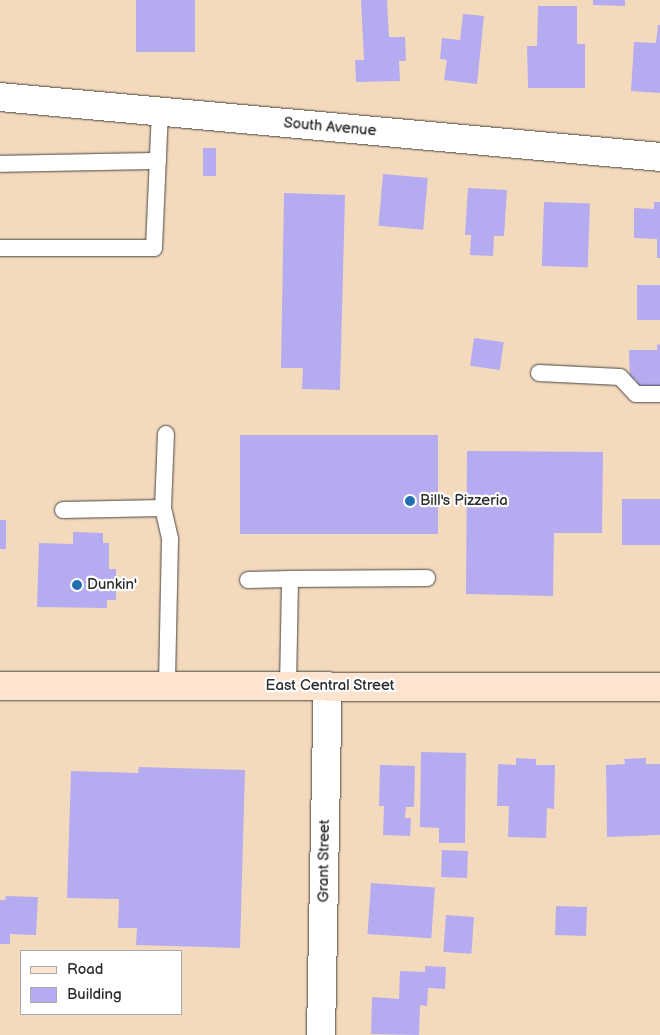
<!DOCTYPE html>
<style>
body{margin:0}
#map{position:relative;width:660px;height:1035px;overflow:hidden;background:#f4dabd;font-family:"Balsamiq Sans",sans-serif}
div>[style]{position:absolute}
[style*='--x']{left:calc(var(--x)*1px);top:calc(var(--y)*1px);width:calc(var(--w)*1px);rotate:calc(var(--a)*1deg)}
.building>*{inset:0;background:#b5abf0;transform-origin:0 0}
.roads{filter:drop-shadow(0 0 1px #494541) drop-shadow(0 0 1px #494541)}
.lane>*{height:16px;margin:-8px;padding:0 8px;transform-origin:8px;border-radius:8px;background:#fff}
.street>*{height:28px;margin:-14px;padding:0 14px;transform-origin:14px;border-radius:14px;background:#fff}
.secondary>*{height:28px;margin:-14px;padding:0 14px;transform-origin:14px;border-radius:14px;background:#fde4d1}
.dots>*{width:14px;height:14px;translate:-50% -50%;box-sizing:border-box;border:2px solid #fff;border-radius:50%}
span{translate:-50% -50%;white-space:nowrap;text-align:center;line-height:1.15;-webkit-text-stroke:4.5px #fff;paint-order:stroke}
.street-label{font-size:15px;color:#2b2b2b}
.poi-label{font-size:15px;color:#2b2b2b}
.left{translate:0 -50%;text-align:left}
.legend{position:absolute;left:20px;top:950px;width:162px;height:65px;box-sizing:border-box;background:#fff;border:1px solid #aaa;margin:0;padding:6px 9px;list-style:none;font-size:15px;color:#2b2b2b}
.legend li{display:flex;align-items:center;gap:10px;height:25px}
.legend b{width:25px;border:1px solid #aaa}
</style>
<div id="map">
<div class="building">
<i style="left:136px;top:0;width:59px;height:52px"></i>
<i style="clip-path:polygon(361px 0,387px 0,389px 37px,405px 37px,406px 61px,399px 61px,400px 81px,356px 82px,355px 60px,364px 60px)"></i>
<i style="clip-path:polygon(593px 0,625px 0,625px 6px,593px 5px)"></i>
<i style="clip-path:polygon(538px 6px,577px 6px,577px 44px,585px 44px,585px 88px,528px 88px,527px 46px,537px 46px)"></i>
<i style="clip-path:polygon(463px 14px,484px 16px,477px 84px,444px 80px,447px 60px,440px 59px,442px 38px,460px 40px)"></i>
<i style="clip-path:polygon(658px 25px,660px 25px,660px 93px,631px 91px,634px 42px,656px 43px)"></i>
<i style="left:203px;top:148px;width:13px;height:28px"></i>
<i style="left:383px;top:174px;width:45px;height:52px;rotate:5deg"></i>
<i style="clip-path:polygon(468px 188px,507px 190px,504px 236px,494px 236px,493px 256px,470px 255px,471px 235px,465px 235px)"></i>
<i style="clip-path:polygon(284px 193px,345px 195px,340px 390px,302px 389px,303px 368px,281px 368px)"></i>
<i style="left:544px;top:202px;width:46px;height:64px;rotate:2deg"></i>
<i style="clip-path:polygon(654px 202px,660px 202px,660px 258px,657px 258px,657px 239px,634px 238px,634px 208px,654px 209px)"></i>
<i style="left:660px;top:285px;width:35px;height:23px;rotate:90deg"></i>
<i style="left:474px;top:338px;width:30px;height:28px;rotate:8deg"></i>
<i style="clip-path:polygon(660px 344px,660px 387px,636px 387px,636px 379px,630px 379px,629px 350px,657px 350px,657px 345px)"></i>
<i style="left:240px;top:435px;width:198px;height:99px"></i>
<i style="clip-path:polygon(467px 451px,603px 452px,602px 533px,554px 533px,553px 596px,466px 594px)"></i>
<i style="left:622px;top:499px;width:38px;height:46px"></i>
<i style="left:0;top:520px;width:6px;height:29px"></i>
<i style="clip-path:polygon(73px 532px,103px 533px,103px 543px,109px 543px,109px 569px,116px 569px,116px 600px,107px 600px,107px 608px,37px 607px,39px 543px,73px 544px)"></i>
<i style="clip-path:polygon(421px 752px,466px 753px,465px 843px,439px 843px,439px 828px,420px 827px)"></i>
<i style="clip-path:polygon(516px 758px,536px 759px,536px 765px,555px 765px,554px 809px,547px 808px,546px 838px,508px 837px,509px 806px,497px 806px,498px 764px,516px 765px)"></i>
<i style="clip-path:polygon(646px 758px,646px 764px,660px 764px,660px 835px,607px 837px,606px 765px,625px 764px,624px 759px)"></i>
<i style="clip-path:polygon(380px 765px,415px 766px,414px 807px,406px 807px,405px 818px,411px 818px,410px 836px,383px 835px,384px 806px,379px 806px)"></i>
<i style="clip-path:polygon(139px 767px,245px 770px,240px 948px,136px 945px,137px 928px,118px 928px,119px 899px,67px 898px,71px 771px,138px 773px)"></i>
<i style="left:442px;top:850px;width:26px;height:27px;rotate:2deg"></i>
<i style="left:371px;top:883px;width:64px;height:51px;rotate:4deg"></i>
<i style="clip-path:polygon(6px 896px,38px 897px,36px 935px,10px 934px,10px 944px,0 944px,0 900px,5px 900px)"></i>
<i style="left:556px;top:906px;width:31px;height:29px;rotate:2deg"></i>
<i style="left:446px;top:915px;width:28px;height:37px;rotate:4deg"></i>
<i style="clip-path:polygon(425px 966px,446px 967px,445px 989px,428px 988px,427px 1006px,420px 1005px,419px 1035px,371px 1034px,372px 997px,399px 999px,400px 971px,425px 972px)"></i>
</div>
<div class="roads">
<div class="lane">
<i style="--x:0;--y:164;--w:158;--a:-1.1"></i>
<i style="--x:0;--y:248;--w:154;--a:0"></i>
<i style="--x:154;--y:248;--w:137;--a:-87.5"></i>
<i style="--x:539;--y:373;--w:81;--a:2.8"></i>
<i style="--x:620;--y:377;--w:23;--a:47"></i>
<i style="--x:636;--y:394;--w:24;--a:0"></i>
<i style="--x:163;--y:508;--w:74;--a:-87.7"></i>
<i style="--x:63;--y:510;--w:100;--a:-1.1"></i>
<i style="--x:163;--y:508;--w:32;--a:77"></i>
<i style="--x:170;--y:539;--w:147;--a:91.2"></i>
<i style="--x:248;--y:580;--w:42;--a:-1.4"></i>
<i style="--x:288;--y:686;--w:107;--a:-88.9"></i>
<i style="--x:290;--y:579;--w:137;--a:-0.4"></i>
</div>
<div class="street">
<i style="--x:0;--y:97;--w:663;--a:5.19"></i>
<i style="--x:321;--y:1035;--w:349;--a:-88.9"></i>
</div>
<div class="secondary">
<i style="--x:0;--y:686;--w:660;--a:0.09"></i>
</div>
</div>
<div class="dots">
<i style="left:410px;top:501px;background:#1f6fb2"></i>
<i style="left:77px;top:585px;background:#1f6fb2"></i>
</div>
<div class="street-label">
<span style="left:330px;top:127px;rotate:5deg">South Avenue</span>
<span style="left:330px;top:686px">East Central Street</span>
<span style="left:324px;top:861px;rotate:-89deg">Grant Street</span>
</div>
<div class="poi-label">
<span class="left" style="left:420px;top:501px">Bill's Pizzeria</span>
<span class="left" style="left:87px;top:585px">Dunkin'</span>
</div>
<ul class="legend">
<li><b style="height:6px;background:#fde4d1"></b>Road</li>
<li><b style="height:14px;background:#b5abf0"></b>Building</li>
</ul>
</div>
